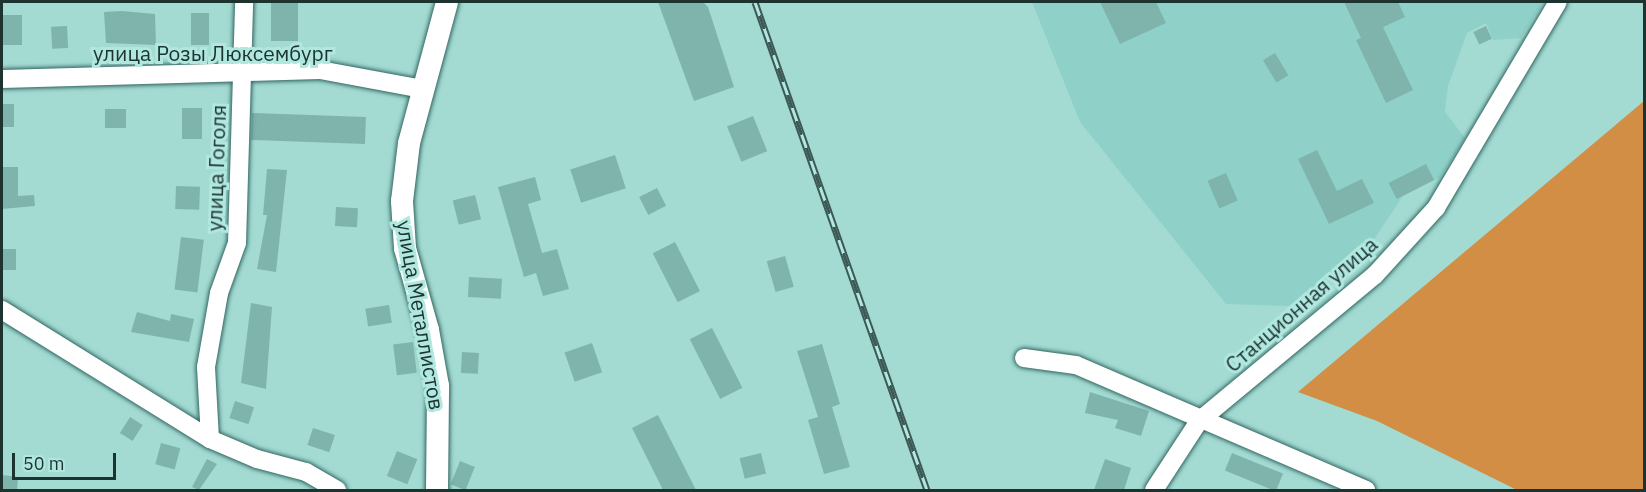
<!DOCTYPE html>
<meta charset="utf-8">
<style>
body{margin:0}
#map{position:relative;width:1646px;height:492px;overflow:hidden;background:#a3dbd3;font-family:"IBM Plex Sans",sans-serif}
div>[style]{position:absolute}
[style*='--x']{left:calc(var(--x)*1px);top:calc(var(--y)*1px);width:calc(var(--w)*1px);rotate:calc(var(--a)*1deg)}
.built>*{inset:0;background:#8fd1c8}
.green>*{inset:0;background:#d28e45}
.building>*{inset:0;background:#7eb4ac;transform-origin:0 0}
.roads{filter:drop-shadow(0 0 2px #326761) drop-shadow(0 0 2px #326761)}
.minor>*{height:18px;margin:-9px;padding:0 9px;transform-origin:9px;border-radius:9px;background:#fff}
.major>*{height:22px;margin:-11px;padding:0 11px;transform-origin:11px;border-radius:11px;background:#fff}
.rail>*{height:7px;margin-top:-3.5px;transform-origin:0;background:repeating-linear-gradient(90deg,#b0e8e0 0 14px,#3c5955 0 28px);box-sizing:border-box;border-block:2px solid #3c5955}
span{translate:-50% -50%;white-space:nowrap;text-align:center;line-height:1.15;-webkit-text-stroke:6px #b0e8e0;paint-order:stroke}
.street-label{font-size:21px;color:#1d3330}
.frame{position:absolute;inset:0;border:3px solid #1d3330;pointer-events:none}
.scale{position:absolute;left:12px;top:453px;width:104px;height:27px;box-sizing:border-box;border:3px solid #1d3330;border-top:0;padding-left:8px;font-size:18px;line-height:21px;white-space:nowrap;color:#1d3330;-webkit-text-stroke:4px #b0e8e0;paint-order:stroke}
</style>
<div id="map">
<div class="built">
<i style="clip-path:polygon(1032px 2px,1543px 2px,1521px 38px,1493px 40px,1486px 23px,1467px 33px,1448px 86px,1445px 112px,1465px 138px,1440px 177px,1403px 196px,1367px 250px,1289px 306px,1226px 304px,1080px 122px)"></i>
</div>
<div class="green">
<i style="clip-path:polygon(1644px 101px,1644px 490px,1517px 490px,1377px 421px,1298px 392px)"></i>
</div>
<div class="building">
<i style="left:271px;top:2px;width:27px;height:39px"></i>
<i style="clip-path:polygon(658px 2px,703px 2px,708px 7px,734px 87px,694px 101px)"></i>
<i style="clip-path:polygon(1100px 2px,1156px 2px,1166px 23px,1120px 44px)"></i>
<i style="clip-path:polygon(1344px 2px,1398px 2px,1405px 17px,1383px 27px,1413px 90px,1386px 103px,1356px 40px,1361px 38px)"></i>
<i style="clip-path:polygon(122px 11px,155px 14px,156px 45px,106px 43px,104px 12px)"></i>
<i style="left:191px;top:13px;width:18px;height:32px"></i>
<i style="left:2px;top:15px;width:20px;height:30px"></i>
<i style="left:67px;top:26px;width:22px;height:16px;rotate:87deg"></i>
<i style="left:1486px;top:26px;width:14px;height:14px;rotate:65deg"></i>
<i style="left:1275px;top:53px;width:26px;height:14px;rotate:59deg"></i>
<i style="left:2px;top:104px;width:12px;height:23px"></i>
<i style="left:182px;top:108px;width:20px;height:31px"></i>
<i style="left:105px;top:109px;width:21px;height:19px"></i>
<i style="left:252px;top:113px;width:114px;height:27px;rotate:2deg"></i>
<i style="left:753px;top:116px;width:38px;height:28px;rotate:68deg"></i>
<i style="clip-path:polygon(1317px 150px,1337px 191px,1362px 179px,1374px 203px,1329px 224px,1298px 159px)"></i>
<i style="left:615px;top:155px;width:35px;height:47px;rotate:72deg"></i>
<i style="left:1426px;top:164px;width:18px;height:42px;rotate:63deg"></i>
<i style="clip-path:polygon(2px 167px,18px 167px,18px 196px,34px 195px,35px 206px,2px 209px)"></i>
<i style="clip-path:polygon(267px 169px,287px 170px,276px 272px,257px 269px,267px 215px,263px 215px)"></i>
<i style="left:1226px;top:173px;width:30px;height:20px;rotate:67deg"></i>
<i style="clip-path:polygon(535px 177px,541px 200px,528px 204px,542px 253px,557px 249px,569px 289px,543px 296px,536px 273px,524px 277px,498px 187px)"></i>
<i style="left:176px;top:186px;width:24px;height:23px;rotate:2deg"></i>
<i style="left:657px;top:188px;width:20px;height:20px;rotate:63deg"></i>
<i style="left:475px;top:195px;width:25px;height:23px;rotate:76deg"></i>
<i style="left:336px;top:207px;width:22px;height:19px;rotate:3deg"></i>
<i style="left:181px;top:237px;width:23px;height:53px;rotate:7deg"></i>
<i style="left:675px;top:242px;width:55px;height:25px;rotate:63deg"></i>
<i style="left:2px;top:249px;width:14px;height:21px"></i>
<i style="left:785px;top:256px;width:32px;height:19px;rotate:74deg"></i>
<i style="left:469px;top:277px;width:33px;height:20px;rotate:3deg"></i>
<i style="clip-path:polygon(251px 303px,272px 307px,266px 389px,241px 383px)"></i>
<i style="left:389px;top:305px;width:18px;height:24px;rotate:81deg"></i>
<i style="clip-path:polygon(137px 312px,170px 321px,171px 314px,194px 319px,189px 342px,131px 332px)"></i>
<i style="left:712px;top:328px;width:67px;height:25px;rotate:63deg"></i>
<i style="left:413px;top:342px;width:31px;height:20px;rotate:83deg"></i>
<i style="left:592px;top:343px;width:31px;height:29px;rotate:71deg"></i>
<i style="clip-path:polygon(822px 344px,840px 404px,832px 407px,850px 467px,824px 474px,808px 420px,818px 417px,797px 351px)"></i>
<i style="left:462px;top:352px;width:17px;height:21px;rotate:3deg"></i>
<i style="clip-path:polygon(1090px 392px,1149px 411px,1141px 436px,1115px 428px,1118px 420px,1085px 413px)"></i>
<i style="left:235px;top:401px;width:20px;height:18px;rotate:18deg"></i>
<i style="clip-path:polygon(658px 415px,696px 490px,663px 490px,632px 428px)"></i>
<i style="left:130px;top:417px;width:15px;height:19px;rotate:32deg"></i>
<i style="left:313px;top:428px;width:23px;height:18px;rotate:18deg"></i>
<i style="left:161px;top:443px;width:20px;height:22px;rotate:15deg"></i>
<i style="left:397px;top:451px;width:22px;height:27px;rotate:22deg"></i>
<i style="left:761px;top:453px;width:21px;height:22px;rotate:76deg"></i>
<i style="left:1232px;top:453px;width:55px;height:19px;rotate:22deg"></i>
<i style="clip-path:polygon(207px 459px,217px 464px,199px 490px,192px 487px)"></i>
<i style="clip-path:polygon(1105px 459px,1131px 468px,1124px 490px,1094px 490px)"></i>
<i style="left:460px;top:461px;width:16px;height:25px;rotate:22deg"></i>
<i style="clip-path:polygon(2px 475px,18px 477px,17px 490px,2px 490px)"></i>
</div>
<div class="roads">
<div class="minor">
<i style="--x:2;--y:79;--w:318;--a:-1.6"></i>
<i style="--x:320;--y:70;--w:105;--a:10.5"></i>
<i style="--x:2;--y:310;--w:245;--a:31.8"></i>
<i style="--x:210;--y:439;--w:51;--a:23.1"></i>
<i style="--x:257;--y:459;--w:51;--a:14.9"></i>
<i style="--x:306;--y:472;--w:36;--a:30"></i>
<i style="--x:1024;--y:358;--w:52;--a:7.7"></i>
<i style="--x:1076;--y:365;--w:316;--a:23.3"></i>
<i style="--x:210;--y:439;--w:72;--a:-93.2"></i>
<i style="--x:206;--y:367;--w:75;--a:-80"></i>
<i style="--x:219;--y:293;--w:53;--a:-70.2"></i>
<i style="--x:237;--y:243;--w:241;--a:-88.3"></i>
<i style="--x:1154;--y:490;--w:82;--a:-56.9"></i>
<i style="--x:1199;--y:421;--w:229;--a:-39.7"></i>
<i style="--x:1375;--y:275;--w:91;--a:-47.7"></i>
<i style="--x:1436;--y:208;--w:239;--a:-59.4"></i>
</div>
<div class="major">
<i style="--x:437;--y:490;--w:104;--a:-89.4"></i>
<i style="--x:438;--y:386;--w:57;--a:-100.1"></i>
<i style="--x:428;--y:330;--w:85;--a:-105.7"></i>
<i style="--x:405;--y:248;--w:47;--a:-93.7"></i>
<i style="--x:402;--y:201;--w:58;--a:-83.1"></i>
<i style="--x:409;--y:143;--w:146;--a:-74.9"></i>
</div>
</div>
<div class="rail">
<i style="--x:755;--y:2;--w:517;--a:70.58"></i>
</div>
<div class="street-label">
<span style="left:213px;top:53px">улица Розы Люксембург</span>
<span style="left:216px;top:168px;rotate:-88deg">улица Гоголя</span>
<span style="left:1301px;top:304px;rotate:-41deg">Станционная улица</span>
<span style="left:421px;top:315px;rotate:80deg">улица Металлистов</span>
</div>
<div class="frame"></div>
<div class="scale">50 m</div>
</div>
